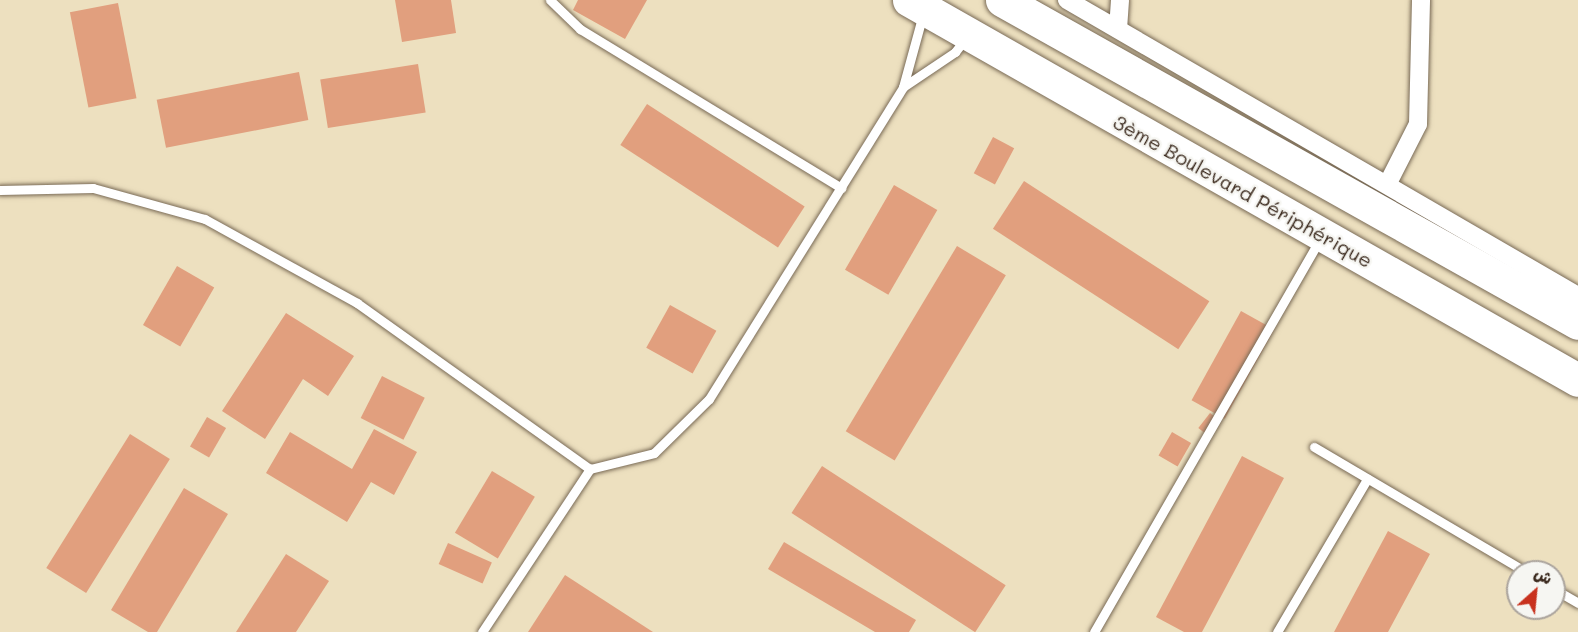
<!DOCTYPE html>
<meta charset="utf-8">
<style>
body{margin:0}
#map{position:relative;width:1578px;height:632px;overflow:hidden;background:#ede0bf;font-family:Mali,"Playpen Sans Arabic",sans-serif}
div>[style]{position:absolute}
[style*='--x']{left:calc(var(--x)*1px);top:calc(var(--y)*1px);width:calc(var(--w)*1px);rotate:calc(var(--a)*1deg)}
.building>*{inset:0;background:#e19f7e;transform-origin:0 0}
.roads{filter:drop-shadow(0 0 2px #796a56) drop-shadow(0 0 2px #796a56)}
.lane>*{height:9px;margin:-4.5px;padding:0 4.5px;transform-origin:4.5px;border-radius:4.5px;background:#fff}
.street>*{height:18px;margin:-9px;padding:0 9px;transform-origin:9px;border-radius:9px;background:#fff}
.highway>*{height:33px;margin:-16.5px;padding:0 16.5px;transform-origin:16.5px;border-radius:16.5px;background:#fff}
span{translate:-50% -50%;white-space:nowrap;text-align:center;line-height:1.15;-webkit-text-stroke:5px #f6f6f2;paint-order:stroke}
.street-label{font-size:20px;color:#3b2a1e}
.north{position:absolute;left:1506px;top:560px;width:60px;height:60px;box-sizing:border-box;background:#f6f6f2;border:2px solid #aba49d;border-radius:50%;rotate:27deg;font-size:16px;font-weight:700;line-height:24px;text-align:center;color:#3b2a1e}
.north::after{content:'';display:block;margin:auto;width:21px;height:27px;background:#c8321e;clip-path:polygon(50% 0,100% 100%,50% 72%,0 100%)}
</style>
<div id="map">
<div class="building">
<i style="clip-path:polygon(395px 0,451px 0,456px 33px,402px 42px)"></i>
<i style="clip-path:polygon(578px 0,647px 0,625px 39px,573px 10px)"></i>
<i style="left:118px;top:3px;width:97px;height:49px;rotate:79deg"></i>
<i style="left:418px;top:64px;width:49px;height:99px;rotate:81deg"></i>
<i style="left:299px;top:72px;width:49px;height:145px;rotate:79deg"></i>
<i style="left:647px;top:104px;width:188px;height:49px;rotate:33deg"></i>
<i style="left:993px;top:137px;width:24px;height:41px;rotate:28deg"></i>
<i style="left:1024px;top:181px;width:221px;height:57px;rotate:33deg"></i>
<i style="left:894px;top:185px;width:50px;height:98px;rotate:30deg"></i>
<i style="left:957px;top:246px;width:57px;height:216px;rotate:31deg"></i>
<i style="left:177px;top:266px;width:43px;height:68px;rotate:30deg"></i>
<i style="left:670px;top:305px;width:53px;height:49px;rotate:29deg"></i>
<i style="left:1241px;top:311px;width:38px;height:102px;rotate:29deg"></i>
<i style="clip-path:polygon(286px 313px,354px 356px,328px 396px,303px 379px,265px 439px,222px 411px)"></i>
<i style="left:382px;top:376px;width:48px;height:47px;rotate:27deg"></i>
<i style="left:1210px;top:413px;width:11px;height:19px;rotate:38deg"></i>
<i style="left:207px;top:417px;width:22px;height:34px;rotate:30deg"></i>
<i style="clip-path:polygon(374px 429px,417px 452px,394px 495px,371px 482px,347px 522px,266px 473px,290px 432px,352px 469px)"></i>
<i style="left:1172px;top:432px;width:22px;height:27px;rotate:30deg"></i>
<i style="left:130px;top:434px;width:47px;height:158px;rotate:32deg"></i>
<i style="clip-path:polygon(1242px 456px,1284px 478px,1202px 632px,1184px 632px,1156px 617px)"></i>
<i style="left:822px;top:466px;width:219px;height:56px;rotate:33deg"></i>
<i style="left:492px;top:471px;width:50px;height:72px;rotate:31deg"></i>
<i style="clip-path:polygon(184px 488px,228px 514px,157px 632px,148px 632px,111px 610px)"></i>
<i style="clip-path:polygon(1388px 531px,1430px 554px,1388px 632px,1334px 632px)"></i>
<i style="clip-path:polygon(784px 542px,916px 620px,909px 632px,875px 632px,768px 569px)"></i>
<i style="left:448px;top:543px;width:48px;height:23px;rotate:24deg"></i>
<i style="clip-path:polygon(286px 554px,329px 581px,296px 632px,236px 632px)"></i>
<i style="clip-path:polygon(565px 575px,653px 632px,528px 632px)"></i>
</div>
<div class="roads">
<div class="lane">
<i style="--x:550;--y:0;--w:42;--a:44"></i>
<i style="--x:580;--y:29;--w:306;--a:31.3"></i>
<i style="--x:923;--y:14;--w:76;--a:105.3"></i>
<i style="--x:903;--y:87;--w:63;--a:-33.9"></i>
<i style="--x:955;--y:52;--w:16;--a:-52"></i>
<i style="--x:0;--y:190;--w:93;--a:-1.2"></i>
<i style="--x:93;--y:188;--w:116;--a:15.5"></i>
<i style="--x:205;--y:219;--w:174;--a:28.9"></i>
<i style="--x:357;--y:303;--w:286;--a:35.5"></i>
<i style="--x:1314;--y:447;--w:246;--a:30.5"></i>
<i style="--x:1554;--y:589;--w:28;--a:30"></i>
<i style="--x:482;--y:632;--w:196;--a:-56.5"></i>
<i style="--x:590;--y:469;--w:66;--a:-14"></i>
<i style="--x:654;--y:453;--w:77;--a:-44.5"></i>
<i style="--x:709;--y:399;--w:367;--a:-58.1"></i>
<i style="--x:1094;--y:632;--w:452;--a:-60.1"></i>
<i style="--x:1277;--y:632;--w:178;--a:-59.5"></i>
</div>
<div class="street">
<i style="--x:1067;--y:0;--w:591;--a:30.08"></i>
<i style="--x:1118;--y:29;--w:29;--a:-86"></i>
<i style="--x:1388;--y:183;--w:66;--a:-63"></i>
<i style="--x:1418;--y:124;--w:124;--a:-88.6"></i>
</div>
<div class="highway">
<i style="--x:909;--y:0;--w:769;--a:29.6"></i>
<i style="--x:1002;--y:0;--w:660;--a:29.28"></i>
</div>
</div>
<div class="street-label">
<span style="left:1243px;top:191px;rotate:29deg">3ème Boulevard Périphérique</span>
</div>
<div class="north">ش</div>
</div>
